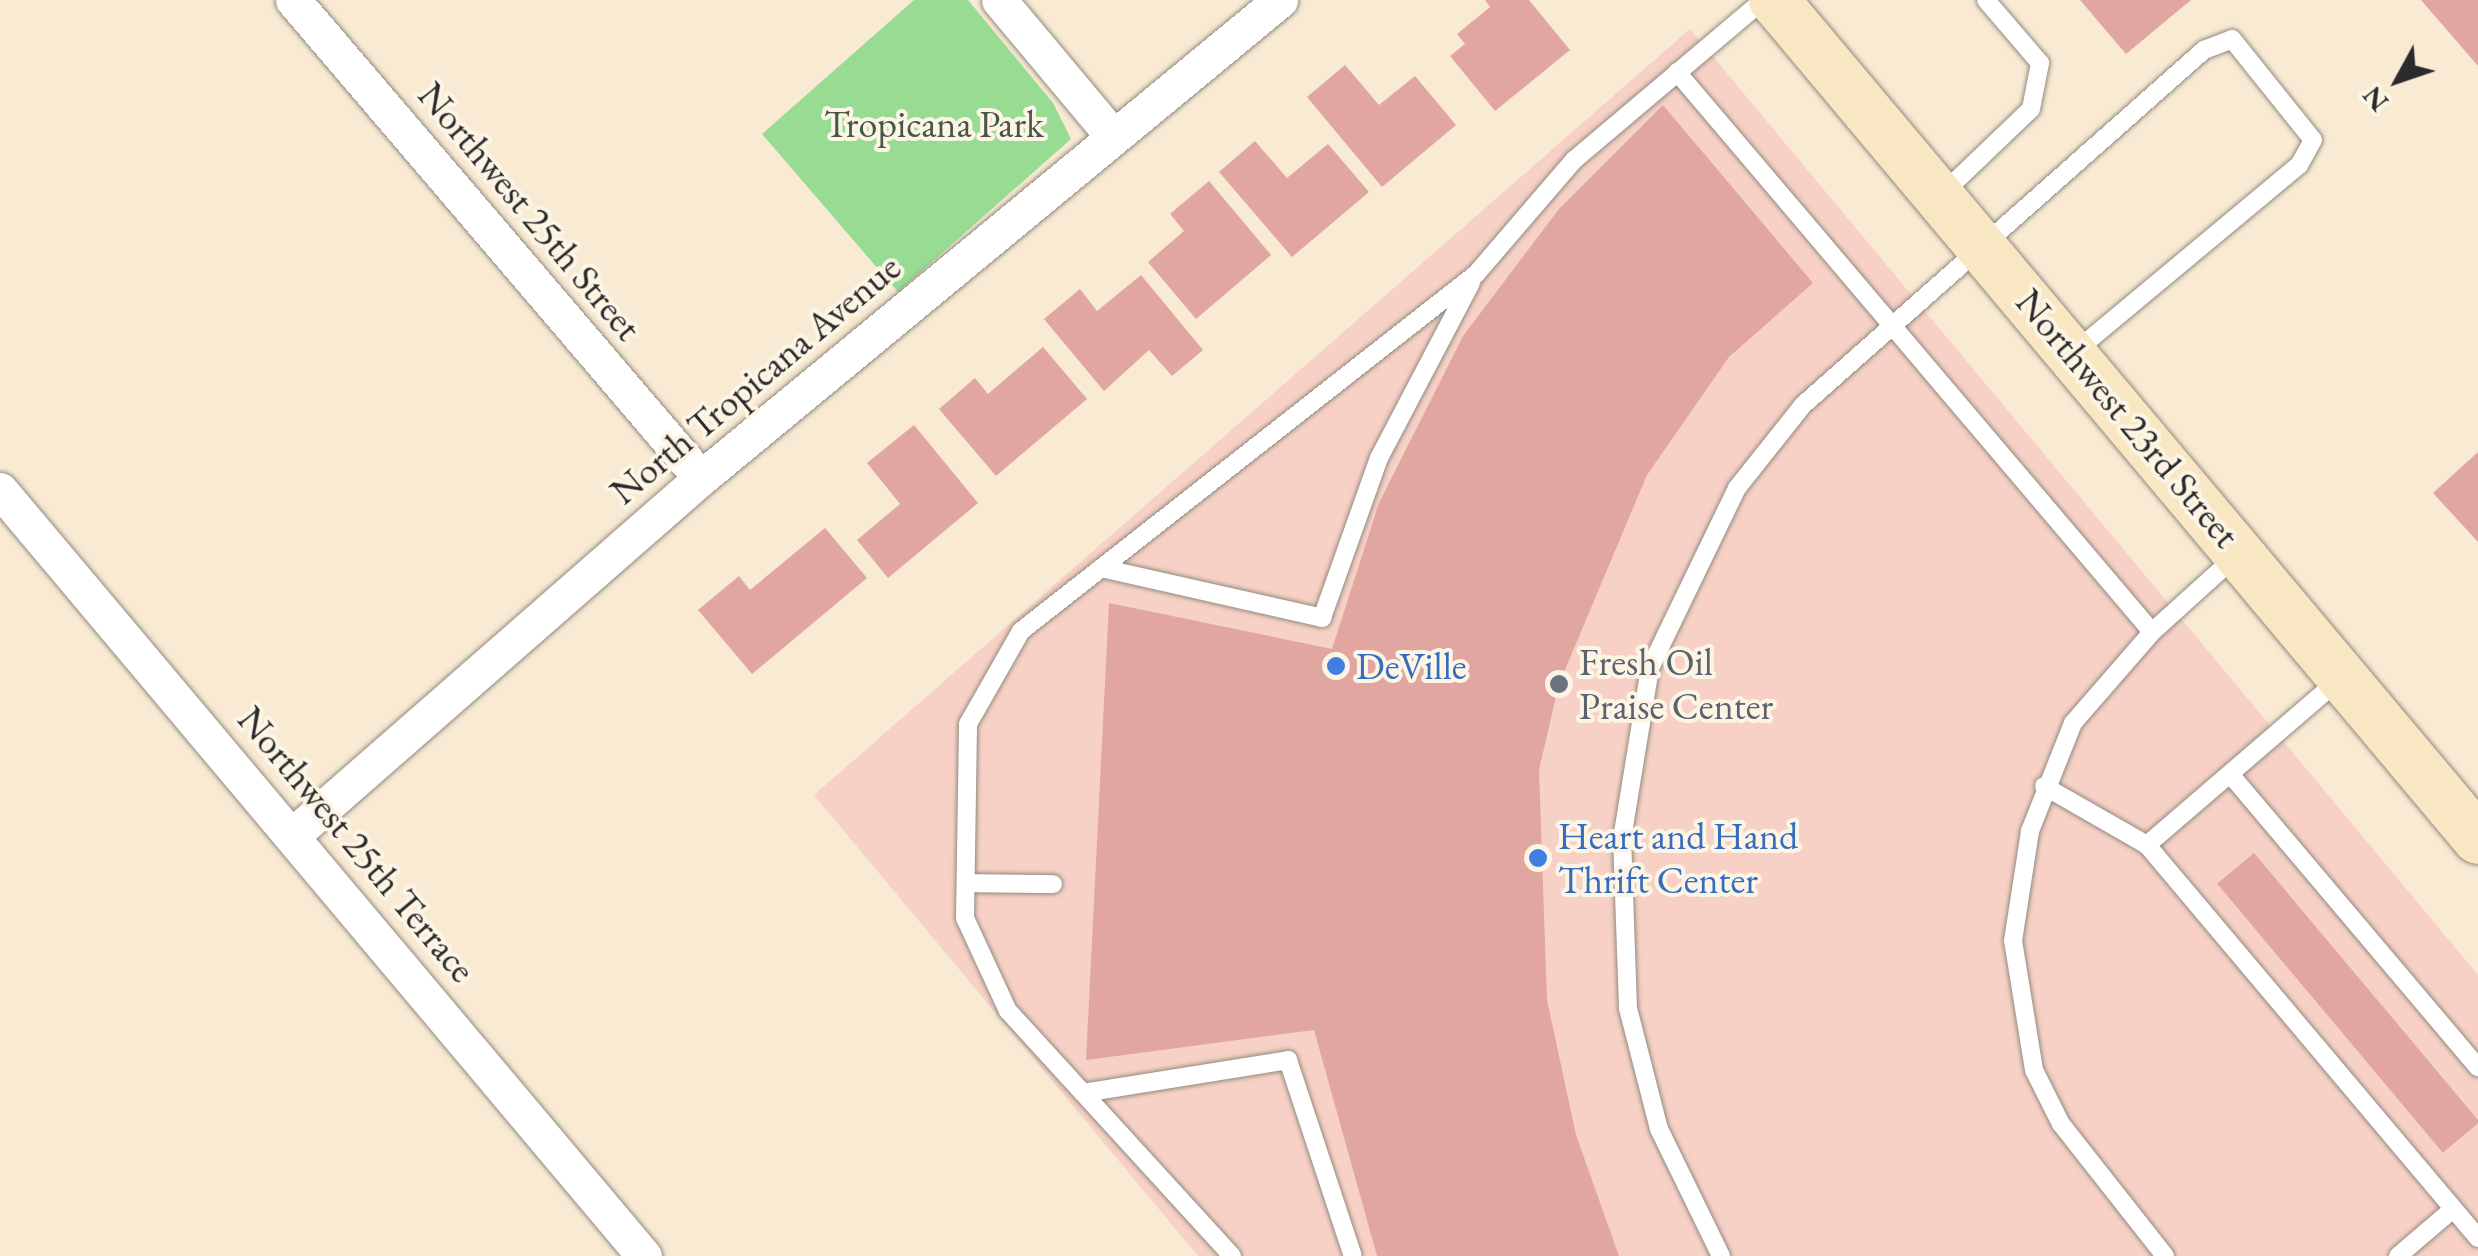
<!DOCTYPE html>
<style>
body{margin:0}
#map{position:relative;width:2478px;height:1256px;overflow:hidden;background:#f8ead3;font-family:"EB Garamond",serif}
div>[style]{position:absolute}
[style*='--x']{left:calc(var(--x)*1px);top:calc(var(--y)*1px);width:calc(var(--w)*1px);rotate:calc(var(--a)*1deg)}
.built>*{inset:0;background:#f7d1c6}
.green>*{inset:0;background:#98dc93}
.building>*{inset:0;background:#e1a6a0;transform-origin:0 0}
.roads{filter:drop-shadow(0 0 2px #928a7f) drop-shadow(0 0 2px #928a7f)}
.service>*{height:18px;margin:-9px;padding:0 9px;transform-origin:9px;border-radius:9px;background:#fff}
.minor>*{height:35px;margin:-17.5px;padding:0 17.5px;transform-origin:17.5px;border-radius:17.5px;background:#fff}
.secondary>*{height:50px;margin:-25px;padding:0 25px;transform-origin:25px;border-radius:25px;background:#f9e7c3}
.dots>*{width:28px;height:28px;translate:-50% -50%;box-sizing:border-box;border:5px solid #fcf5e5;border-radius:50%}
span{translate:-50% -50%;white-space:nowrap;text-align:center;line-height:1.15;-webkit-text-stroke:8px #fcf5e5;paint-order:stroke}
.park-label{font-size:38px;color:#465745}
.street-label{font-size:38px;color:#2b2b2b}
.worship-label{font-size:38px;color:#5b616d}
.left{translate:0 -50%;text-align:left}
.shop-label{font-size:38px;color:#366cbe}
.north{position:absolute;left:2348px;top:30px;width:100px;height:100px;-webkit-text-stroke:8px #fcf5e5;paint-order:stroke;rotate:230deg;font-size:28px;font-weight:700;line-height:40px;text-align:center;color:#2b2b2b}
.north::after{content:'';display:block;margin:auto;width:35px;height:45px;background:#2b2b2b;clip-path:polygon(50% 0,100% 100%,50% 72%,0 100%)}
</style>
<div id="map">
<div class="built">
<i style="clip-path:polygon(1690px 29px,2478px 975px,2478px 1256px,1198px 1256px,814px 795px)"></i>
</div>
<div class="green">
<i style="clip-path:polygon(914px 0,968px 0,1053px 103px,1071px 139px,898px 292px,762px 134px)"></i>
</div>
<div class="building">
<i style="clip-path:polygon(1485px 0,1529px 0,1570px 50px,1495px 111px,1450px 56px,1465px 44px,1457px 34px,1490px 7px)"></i>
<i style="clip-path:polygon(2080px 0,2191px 0,2126px 54px)"></i>
<i style="clip-path:polygon(2421px 0,2478px 0,2478px 66px)"></i>
<i style="clip-path:polygon(1345px 65px,1379px 105px,1415px 76px,1456px 125px,1382px 187px,1307px 97px)"></i>
<i style="clip-path:polygon(1663px 105px,1813px 283px,1729px 357px,1647px 475px,1559px 684px,1539px 770px,1547px 1000px,1576px 1135px,1619px 1256px,1377px 1256px,1314px 1030px,1086px 1060px,1109px 603px,1332px 649px,1379px 503px,1463px 336px,1559px 209px)"></i>
<i style="clip-path:polygon(1255px 141px,1287px 178px,1328px 144px,1369px 192px,1292px 257px,1219px 172px)"></i>
<i style="clip-path:polygon(1209px 181px,1271px 255px,1196px 319px,1148px 262px,1184px 231px,1170px 214px)"></i>
<i style="clip-path:polygon(1141px 275px,1203px 350px,1172px 376px,1149px 350px,1104px 391px,1044px 319px,1080px 289px,1097px 311px)"></i>
<i style="clip-path:polygon(1043px 347px,1087px 399px,996px 476px,939px 409px,975px 378px,988px 394px)"></i>
<i style="clip-path:polygon(914px 425px,978px 503px,888px 578px,857px 540px,900px 504px,867px 463px)"></i>
<i style="clip-path:polygon(2478px 452px,2478px 542px,2433px 493px)"></i>
<i style="clip-path:polygon(825px 528px,867px 578px,752px 674px,698px 610px,739px 576px,750px 590px)"></i>
<i style="left:2254px;top:853px;width:351px;height:48px;rotate:50deg"></i>
</div>
<div class="roads">
<div class="service">
<i style="--x:1677;--y:72;--w:734;--a:49.69"></i>
<i style="--x:1941;--y:195;--w:124;--a:-43.7"></i>
<i style="--x:2031;--y:109;--w:47;--a:-78.9"></i>
<i style="--x:2040;--y:63;--w:83;--a:-130.6"></i>
<i style="--x:1101;--y:568;--w:227;--a:12.7"></i>
<i style="--x:1322;--y:618;--w:170;--a:-70.4"></i>
<i style="--x:1379;--y:458;--w:198;--a:-62.3"></i>
<i style="--x:2341;--y:678;--w:256;--a:139.3"></i>
<i style="--x:2147;--y:845;--w:514;--a:49.89"></i>
<i style="--x:2230;--y:774;--w:384;--a:49.8"></i>
<i style="--x:2044;--y:786;--w:119;--a:29.8"></i>
<i style="--x:966;--y:883;--w:87;--a:0.7"></i>
<i style="--x:1083;--y:1093;--w:208;--a:-9.1"></i>
<i style="--x:1288;--y:1060;--w:206;--a:71.7"></i>
<i style="--x:1232;--y:1256;--w:332;--a:-132.4"></i>
<i style="--x:1008;--y:1011;--w:102;--a:-114.8"></i>
<i style="--x:965;--y:918;--w:194;--a:-89.1"></i>
<i style="--x:968;--y:724;--w:107;--a:-60.3"></i>
<i style="--x:1021;--y:631;--w:578;--a:-38.12"></i>
<i style="--x:1476;--y:274;--w:150;--a:-49.3"></i>
<i style="--x:1574;--y:160;--w:248;--a:-40.2"></i>
<i style="--x:1721;--y:1256;--w:141;--a:-116"></i>
<i style="--x:1659;--y:1129;--w:125;--a:-104.4"></i>
<i style="--x:1628;--y:1008;--w:169;--a:-92"></i>
<i style="--x:1622;--y:839;--w:173;--a:-80.7"></i>
<i style="--x:1650;--y:668;--w:200;--a:-64.2"></i>
<i style="--x:1737;--y:488;--w:106;--a:-51.5"></i>
<i style="--x:1803;--y:405;--w:536;--a:-41.52"></i>
<i style="--x:2204;--y:50;--w:30;--a:-21"></i>
<i style="--x:2232;--y:39;--w:129;--a:51.3"></i>
<i style="--x:2313;--y:140;--w:29;--a:119"></i>
<i style="--x:2299;--y:165;--w:294;--a:140.2"></i>
<i style="--x:2165;--y:1256;--w:168;--a:-128.2"></i>
<i style="--x:2061;--y:1124;--w:60;--a:-116.6"></i>
<i style="--x:2034;--y:1070;--w:131;--a:-99.2"></i>
<i style="--x:2013;--y:941;--w:111;--a:-81.2"></i>
<i style="--x:2030;--y:831;--w:116;--a:-68.3"></i>
<i style="--x:2073;--y:723;--w:121;--a:-49"></i>
<i style="--x:2152;--y:632;--w:112;--a:-42.1"></i>
<i style="--x:2398;--y:1256;--w:72;--a:-40.5"></i>
</div>
<div class="minor">
<i style="--x:293;--y:0;--w:628;--a:49.52"></i>
<i style="--x:999;--y:0;--w:176;--a:50.1"></i>
<i style="--x:0;--y:490;--w:1001;--a:49.95"></i>
<i style="--x:295;--y:833;--w:539;--a:-41.17"></i>
<i style="--x:701;--y:478;--w:751;--a:-39.54"></i>
</div>
<div class="secondary">
<i style="--x:1774;--y:0;--w:1095;--a:50"></i>
</div>
</div>
<div class="dots">
<i style="left:1336px;top:666px;background:#3f7fe0"></i>
<i style="left:1559px;top:684px;background:#6b7280"></i>
<i style="left:1538px;top:858px;background:#3f7fe0"></i>
</div>
<div class="park-label">
<span style="left:934px;top:124px">Tropicana Park</span>
</div>
<div class="street-label">
<span style="left:530px;top:211px;rotate:50deg">Northwest 25th Street</span>
<span style="left:755px;top:379px;rotate:-40deg">North Tropicana Avenue</span>
<span style="left:2128px;top:418px;rotate:50deg">Northwest 23rd Street</span>
<span style="left:357px;top:844px;rotate:50deg">Northwest 25th Terrace</span>
</div>
<div class="worship-label">
<span class="left" style="left:1579px;top:684px">Fresh Oil<br>Praise Center</span>
</div>
<div class="shop-label">
<span class="left" style="left:1356px;top:666px">DeVille</span>
<span class="left" style="left:1558px;top:858px">Heart and Hand<br>Thrift Center</span>
</div>
<div class="north">N</div>
</div>
